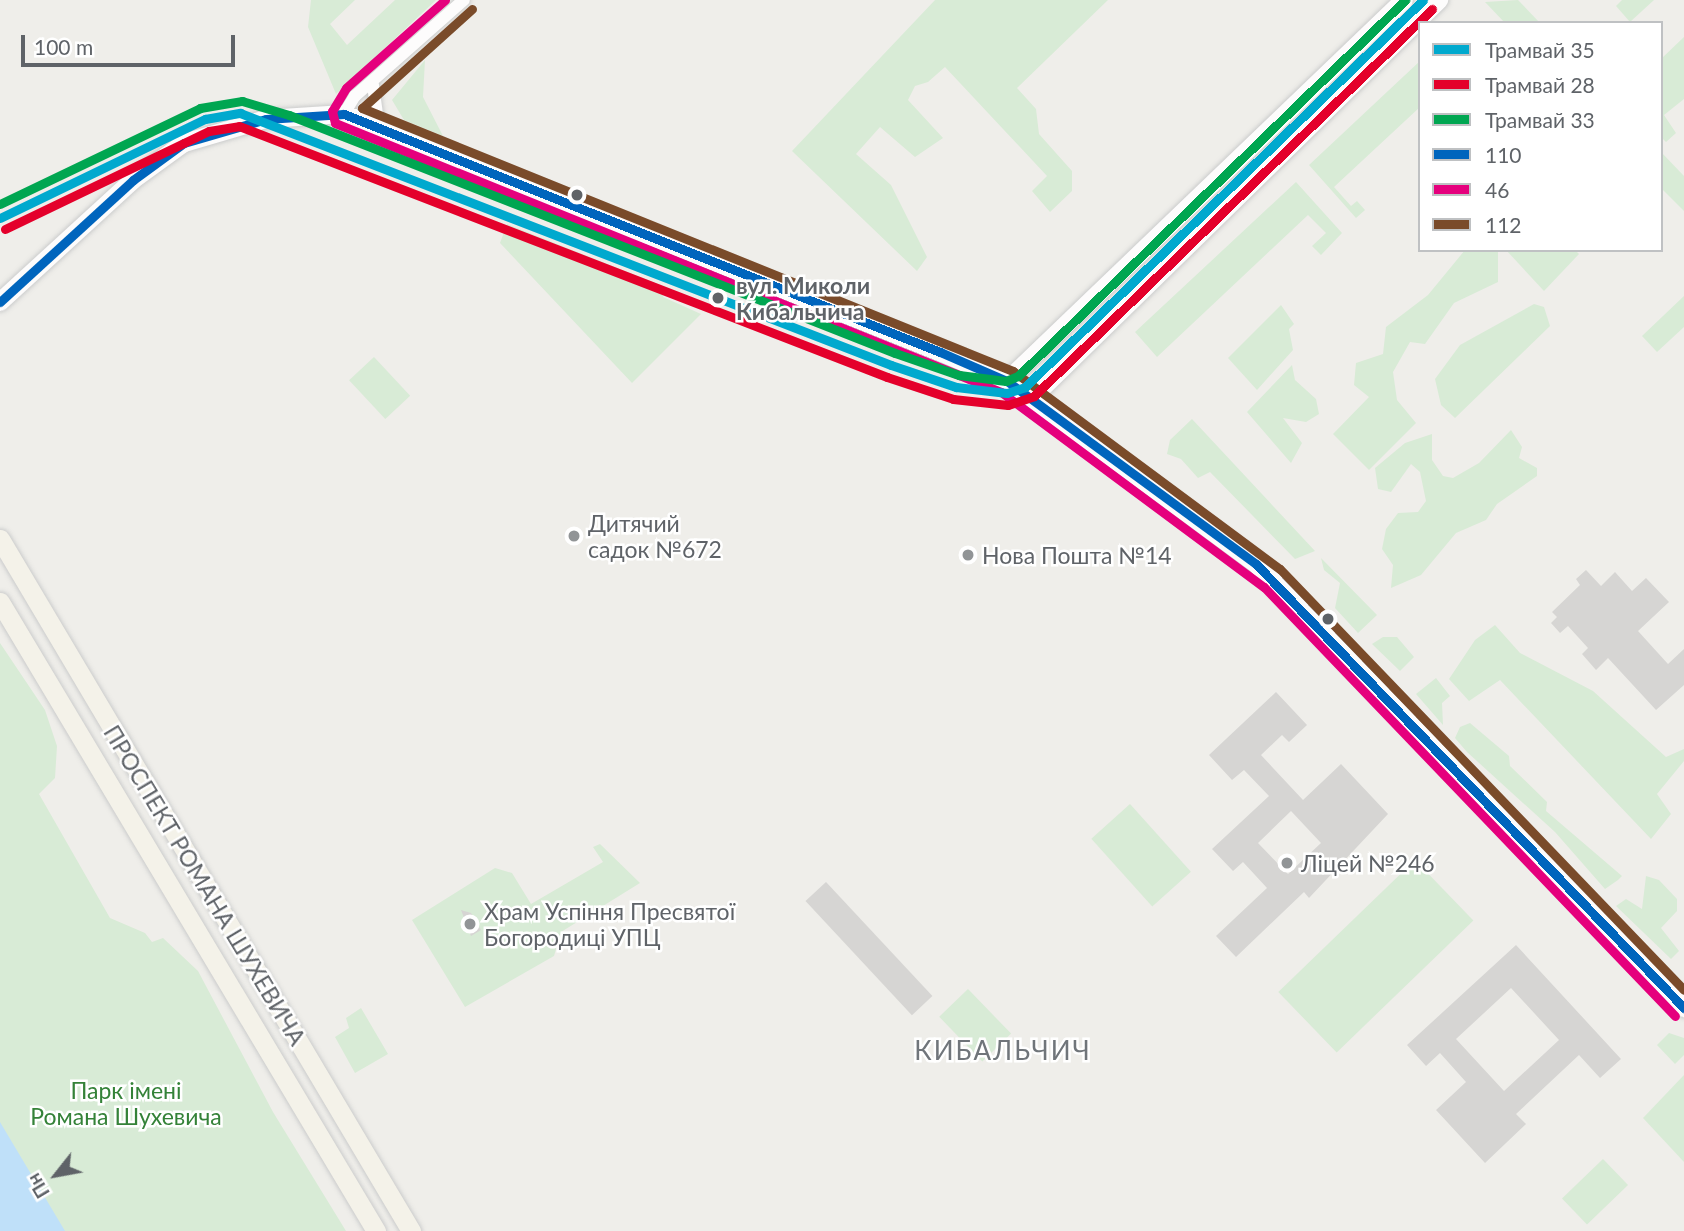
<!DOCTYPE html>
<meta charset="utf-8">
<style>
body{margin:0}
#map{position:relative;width:1684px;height:1231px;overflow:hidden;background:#efeeea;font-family:Lato,sans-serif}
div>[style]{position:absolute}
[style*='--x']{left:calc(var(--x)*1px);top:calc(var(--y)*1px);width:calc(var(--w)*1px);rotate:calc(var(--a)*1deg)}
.green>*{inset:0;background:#d8ebd6;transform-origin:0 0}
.water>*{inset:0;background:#bfe0f9}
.building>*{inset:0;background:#d6d5d3;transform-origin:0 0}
.roads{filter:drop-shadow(0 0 2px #cbcccc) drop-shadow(0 0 2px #cbcccc)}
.street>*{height:12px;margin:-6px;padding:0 6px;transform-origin:6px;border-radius:6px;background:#fdfcfc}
.secondary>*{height:18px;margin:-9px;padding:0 9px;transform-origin:9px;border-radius:9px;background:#fdfcfc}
.primary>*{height:19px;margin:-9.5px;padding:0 9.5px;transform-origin:9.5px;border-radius:9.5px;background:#f4f2e9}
.bus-1>*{height:9px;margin:-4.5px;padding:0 4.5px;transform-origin:4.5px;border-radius:4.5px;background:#0065bd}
.bus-2>*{height:9px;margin:-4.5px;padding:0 4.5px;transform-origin:4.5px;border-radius:4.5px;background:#e5007d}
.bus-3>*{height:9px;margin:-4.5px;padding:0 4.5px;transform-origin:4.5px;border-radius:4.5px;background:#7a4b2a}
.tram-1>*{height:9px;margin:-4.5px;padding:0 4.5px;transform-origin:4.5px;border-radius:4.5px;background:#00a9ce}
.tram-2>*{height:9px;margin:-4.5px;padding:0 4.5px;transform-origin:4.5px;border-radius:4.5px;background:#e4002b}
.tram-3>*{height:9px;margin:-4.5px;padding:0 4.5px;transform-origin:4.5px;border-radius:4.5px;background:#00a651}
.dots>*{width:19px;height:19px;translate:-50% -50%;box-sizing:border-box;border:4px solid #fff;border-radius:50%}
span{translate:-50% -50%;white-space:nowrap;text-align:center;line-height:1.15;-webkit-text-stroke:5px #fff;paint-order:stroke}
.stop-label{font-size:23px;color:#5f6368;font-weight:700}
.left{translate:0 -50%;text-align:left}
.poi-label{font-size:23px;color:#5f6368}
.street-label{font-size:23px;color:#5f6368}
.park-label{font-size:23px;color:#348238}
.quarter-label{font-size:26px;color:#70757a;letter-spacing:2px}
.legend{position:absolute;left:1418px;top:21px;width:245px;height:231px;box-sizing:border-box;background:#fff;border:2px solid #bfc1c3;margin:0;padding:9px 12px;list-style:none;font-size:21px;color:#5f6368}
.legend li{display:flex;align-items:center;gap:14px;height:35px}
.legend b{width:35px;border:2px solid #bfc1c3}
.north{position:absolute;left:21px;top:1140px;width:70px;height:70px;-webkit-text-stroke:5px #fff;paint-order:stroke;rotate:239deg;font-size:19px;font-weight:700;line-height:28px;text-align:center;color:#5f6368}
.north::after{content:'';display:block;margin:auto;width:24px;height:32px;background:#5f6368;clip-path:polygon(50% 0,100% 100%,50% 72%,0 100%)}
.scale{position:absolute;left:21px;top:35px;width:214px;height:32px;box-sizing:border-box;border:4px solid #5f6368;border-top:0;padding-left:9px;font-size:21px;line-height:24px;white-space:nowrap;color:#5f6368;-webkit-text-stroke:5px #fff;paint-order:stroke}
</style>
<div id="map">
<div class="green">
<i style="clip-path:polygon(311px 0,355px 0,330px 24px,347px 45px,395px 0,436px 0,336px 94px,308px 27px)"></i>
<i style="clip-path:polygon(935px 0,1108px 0,1017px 88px,1036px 109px,1039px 134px,1072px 171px,1072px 191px,1050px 212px,1032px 191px,1047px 176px,945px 67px,928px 82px,915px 86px,908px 100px,943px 138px,915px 157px,880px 127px,856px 154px,891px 185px,927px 257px,917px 271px,792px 151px)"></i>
<i style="clip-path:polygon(1518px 0,1540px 23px,1505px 23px,1485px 2px)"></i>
<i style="clip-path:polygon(1622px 0,1654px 0,1630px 22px,1616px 6px)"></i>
<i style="clip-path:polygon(1684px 37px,1684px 99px,1664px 115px,1676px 133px,1666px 142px,1661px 137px,1661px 59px)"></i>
<i style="clip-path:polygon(425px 60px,423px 97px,443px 136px,404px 120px,392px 100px)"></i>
<i style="clip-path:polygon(1420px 61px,1420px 107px,1334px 187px,1351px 206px,1357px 201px,1365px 210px,1356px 218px,1309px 165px)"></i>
<i style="clip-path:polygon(1661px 152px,1684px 176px,1684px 211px,1661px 188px)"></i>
<i style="clip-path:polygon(1296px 182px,1342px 233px,1321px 255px,1312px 246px,1326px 233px,1308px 215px,1157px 357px,1135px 332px)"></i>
<i style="clip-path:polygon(507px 224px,665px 287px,663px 297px,701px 314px,632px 383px,500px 243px)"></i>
<i style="clip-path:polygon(1465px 250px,1498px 250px,1498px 282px,1454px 303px,1425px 344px,1410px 342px,1393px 372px,1397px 400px,1416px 423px,1369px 470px,1333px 434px,1369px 397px,1354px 385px,1356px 363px,1383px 354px,1386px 327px,1428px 295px)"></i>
<i style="clip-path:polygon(1506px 250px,1575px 250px,1579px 254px,1544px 291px)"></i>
<i style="clip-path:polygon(1684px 296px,1684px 327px,1657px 352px,1642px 336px)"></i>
<i style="clip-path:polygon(1534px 304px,1544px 307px,1550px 326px,1455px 418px,1441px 405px,1435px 379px,1460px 345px)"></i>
<i style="clip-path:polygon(1281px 305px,1294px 324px,1289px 329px,1293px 350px,1257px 390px,1228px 358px)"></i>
<i style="left:374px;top:357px;width:53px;height:34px;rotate:47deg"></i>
<i style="clip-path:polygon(1292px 365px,1295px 380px,1316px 399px,1319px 414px,1306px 422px,1283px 418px,1302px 443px,1291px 463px,1247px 412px)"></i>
<i style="clip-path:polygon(1192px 419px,1315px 551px,1295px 559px,1210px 472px,1198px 478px,1181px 459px,1167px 454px,1170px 440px)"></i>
<i style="clip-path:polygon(1511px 430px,1522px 447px,1519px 458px,1537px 468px,1537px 476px,1497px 504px,1486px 520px,1456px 533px,1421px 575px,1391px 588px,1393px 565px,1382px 549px,1386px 529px,1398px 513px,1418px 512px,1426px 501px,1420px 472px,1411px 464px,1391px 492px,1378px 489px,1375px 468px,1405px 443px,1432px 434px,1432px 460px,1443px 476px,1453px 478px,1479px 463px)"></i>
<i style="clip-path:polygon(1321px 558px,1377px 615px,1358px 633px,1335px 608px,1340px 583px,1324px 570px)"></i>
<i style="clip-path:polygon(1495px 625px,1520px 653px,1593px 691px,1666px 757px,1684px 749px,1684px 761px,1657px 794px,1671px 814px,1651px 839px,1500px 680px,1469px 701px,1449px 679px,1475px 640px)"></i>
<i style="clip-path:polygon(1383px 637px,1397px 637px,1414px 657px,1400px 671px,1372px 644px)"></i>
<i style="clip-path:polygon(0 643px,45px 710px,57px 746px,55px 778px,39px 794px,110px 918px,145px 933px,152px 942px,163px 938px,198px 971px,273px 1112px,346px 1231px,0 1231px)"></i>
<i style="clip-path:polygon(1436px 678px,1450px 696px,1442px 703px,1443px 725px,1416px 694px)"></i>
<i style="clip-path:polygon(1470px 723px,1509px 756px,1510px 766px,1547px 802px,1546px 811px,1622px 876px,1618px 880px,1605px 889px,1555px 832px,1467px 752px,1455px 738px,1460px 727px)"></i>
<i style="left:1130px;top:804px;width:91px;height:52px;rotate:48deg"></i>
<i style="clip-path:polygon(600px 844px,640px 883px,561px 932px,554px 956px,465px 1007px,412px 920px,495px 868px,512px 873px,531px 904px,603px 862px,593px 847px)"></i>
<i style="left:1415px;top:860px;width:84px;height:190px;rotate:46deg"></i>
<i style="clip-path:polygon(1646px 876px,1659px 880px,1677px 899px,1677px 911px,1661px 928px,1679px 951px,1671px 959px,1616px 906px,1626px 899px,1642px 909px)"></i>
<i style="left:968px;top:989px;width:62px;height:40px;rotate:46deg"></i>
<i style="clip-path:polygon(361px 1008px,388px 1054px,355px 1073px,335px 1037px,349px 1028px,346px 1018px)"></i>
<i style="clip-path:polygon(1669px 1033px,1684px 1038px,1684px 1055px,1675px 1064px,1657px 1045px)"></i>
<i style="clip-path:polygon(1684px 1075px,1684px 1162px,1643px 1118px)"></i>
<i style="left:1603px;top:1159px;width:36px;height:57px;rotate:46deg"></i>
</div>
<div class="water">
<i style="clip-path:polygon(0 1122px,65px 1231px,0 1231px)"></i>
</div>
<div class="building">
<i style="clip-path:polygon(1586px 570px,1601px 586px,1615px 572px,1632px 591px,1646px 578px,1669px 602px,1638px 631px,1668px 664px,1684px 649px,1684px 685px,1656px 710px,1608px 658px,1596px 670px,1582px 654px,1588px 648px,1568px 626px,1560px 633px,1551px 623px,1557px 617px,1552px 612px,1580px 585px,1576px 579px)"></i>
<i style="clip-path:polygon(evenodd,1276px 692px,1307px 725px,1289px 742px,1282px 735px,1261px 755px,1303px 800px,1341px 764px,1388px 814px,1309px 898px,1304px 892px,1236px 957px,1216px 936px,1267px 888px,1243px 862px,1233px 871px,1212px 849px,1269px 796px,1244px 770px,1232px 780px,1209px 755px,1276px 692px,1291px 811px,1321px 843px,1288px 874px,1258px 843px,1291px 811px)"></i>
<i style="left:826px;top:882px;width:156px;height:28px;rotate:47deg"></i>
<i style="clip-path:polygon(461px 910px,471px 913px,481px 930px,471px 936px)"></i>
<i style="clip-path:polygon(evenodd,1516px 945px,1621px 1059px,1600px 1078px,1579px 1055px,1516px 1114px,1526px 1124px,1485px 1163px,1436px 1110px,1466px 1082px,1440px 1053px,1426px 1066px,1407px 1045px,1516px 945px,1511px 988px,1559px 1040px,1504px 1091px,1456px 1039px,1511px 988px)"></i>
</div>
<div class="roads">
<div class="street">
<i style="--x:373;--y:85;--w:44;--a:82.2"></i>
<i style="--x:344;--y:114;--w:21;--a:-59"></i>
<i style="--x:355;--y:96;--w:145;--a:-41.4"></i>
</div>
<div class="secondary">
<i style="--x:0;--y:302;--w:180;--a:-42.5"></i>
<i style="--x:133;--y:180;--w:63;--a:-36"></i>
<i style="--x:184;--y:143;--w:85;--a:-16.3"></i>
<i style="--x:266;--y:119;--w:78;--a:-3.7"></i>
<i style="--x:344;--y:114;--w:642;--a:21.77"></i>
<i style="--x:940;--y:352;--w:73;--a:23.4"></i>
<i style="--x:1007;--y:381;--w:309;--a:36.3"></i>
<i style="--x:1256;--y:564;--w:617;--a:46.05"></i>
<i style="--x:1007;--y:381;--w:550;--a:-43.82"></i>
<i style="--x:1031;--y:399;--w:571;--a:-44.36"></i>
</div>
<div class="primary">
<i style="--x:0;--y:539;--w:805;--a:59.29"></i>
<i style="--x:0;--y:602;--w:733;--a:59.13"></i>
</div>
</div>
<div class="bus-1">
<i style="--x:0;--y:302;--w:180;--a:-42.5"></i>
<i style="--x:133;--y:180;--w:63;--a:-36"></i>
<i style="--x:184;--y:143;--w:85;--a:-16.3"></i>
<i style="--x:266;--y:119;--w:78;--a:-3.7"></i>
<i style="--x:344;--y:114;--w:642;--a:21.77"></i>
<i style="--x:940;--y:352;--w:73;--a:23.4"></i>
<i style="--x:1007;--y:381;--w:309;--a:36.3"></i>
<i style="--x:1256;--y:564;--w:617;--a:46.05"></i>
</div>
<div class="bus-2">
<i style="--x:445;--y:0;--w:132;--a:138.4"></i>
<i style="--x:346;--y:88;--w:27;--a:121"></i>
<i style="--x:332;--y:111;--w:12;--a:76"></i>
<i style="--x:335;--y:123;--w:718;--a:21.99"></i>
<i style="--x:1001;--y:392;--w:327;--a:36.6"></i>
<i style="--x:1264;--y:587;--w:594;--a:46.23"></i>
</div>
<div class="bus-3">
<i style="--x:472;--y:9;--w:148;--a:138"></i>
<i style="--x:362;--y:108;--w:702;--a:22"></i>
<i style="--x:1013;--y:371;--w:332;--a:36.6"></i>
<i style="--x:1280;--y:569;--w:583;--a:46.18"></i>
</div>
<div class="tram-1">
<i style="--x:0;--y:218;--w:228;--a:-25.8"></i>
<i style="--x:205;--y:119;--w:36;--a:-10"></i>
<i style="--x:240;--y:113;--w:698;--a:21.16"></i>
<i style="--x:891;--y:365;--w:69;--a:18.7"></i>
<i style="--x:956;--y:387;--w:51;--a:6.7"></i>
<i style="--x:1007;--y:393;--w:19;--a:-18"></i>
<i style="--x:1025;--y:387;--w:555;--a:-44.2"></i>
</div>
<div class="tram-2">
<i style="--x:5;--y:229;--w:226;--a:-25.7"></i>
<i style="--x:209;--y:131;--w:30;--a:-9"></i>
<i style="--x:239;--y:126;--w:695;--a:21.17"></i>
<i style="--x:887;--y:377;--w:70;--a:18.4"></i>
<i style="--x:953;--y:399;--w:55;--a:6.2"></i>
<i style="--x:1008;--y:405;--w:28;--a:-19"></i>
<i style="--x:1034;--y:396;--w:555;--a:-44.2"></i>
</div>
<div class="tram-3">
<i style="--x:0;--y:204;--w:222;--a:-25.6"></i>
<i style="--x:200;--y:108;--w:43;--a:-9.5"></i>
<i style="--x:242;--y:101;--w:49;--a:16.6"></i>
<i style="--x:289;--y:115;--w:651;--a:21.44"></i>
<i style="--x:895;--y:353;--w:68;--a:19"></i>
<i style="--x:959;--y:375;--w:47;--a:7.3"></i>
<i style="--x:1006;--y:381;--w:13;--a:-23"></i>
<i style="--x:1018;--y:376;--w:540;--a:-44.17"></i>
</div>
<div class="dots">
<i style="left:577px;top:195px;background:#5f6368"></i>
<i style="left:718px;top:298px;background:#5f6368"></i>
<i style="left:574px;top:536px;background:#919496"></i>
<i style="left:968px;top:555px;background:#919496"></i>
<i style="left:1328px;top:619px;background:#5f6368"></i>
<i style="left:1287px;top:863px;background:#919496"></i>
<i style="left:470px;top:924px;background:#919496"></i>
</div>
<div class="stop-label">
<span class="left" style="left:736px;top:298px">вул. Миколи<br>Кибальчича</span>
</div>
<div class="poi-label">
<span class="left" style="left:588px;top:536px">Дитячий<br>садок №672</span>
<span class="left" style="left:982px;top:555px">Нова Пошта №14</span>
<span class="left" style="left:1301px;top:863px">Ліцей №246</span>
<span class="left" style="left:484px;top:924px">Храм Успіння Пресвятої<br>Богородиці УПЦ</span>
</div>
<div class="street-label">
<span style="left:205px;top:885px;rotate:59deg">ПРОСПЕКТ РОМАНА ШУХЕВИЧА</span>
</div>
<div class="park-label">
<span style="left:126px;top:1103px">Парк імені<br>Романа Шухевича</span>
</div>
<div class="quarter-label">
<span style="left:1003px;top:1051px">КИБАЛЬЧИЧ</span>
</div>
<ul class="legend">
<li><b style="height:9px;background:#00a9ce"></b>Трамвай 35</li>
<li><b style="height:9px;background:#e4002b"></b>Трамвай 28</li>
<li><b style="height:9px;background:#00a651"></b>Трамвай 33</li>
<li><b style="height:9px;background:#0065bd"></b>110</li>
<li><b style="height:9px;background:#e5007d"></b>46</li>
<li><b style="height:9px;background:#7a4b2a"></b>112</li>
</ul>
<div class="north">Пн</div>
<div class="scale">100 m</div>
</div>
